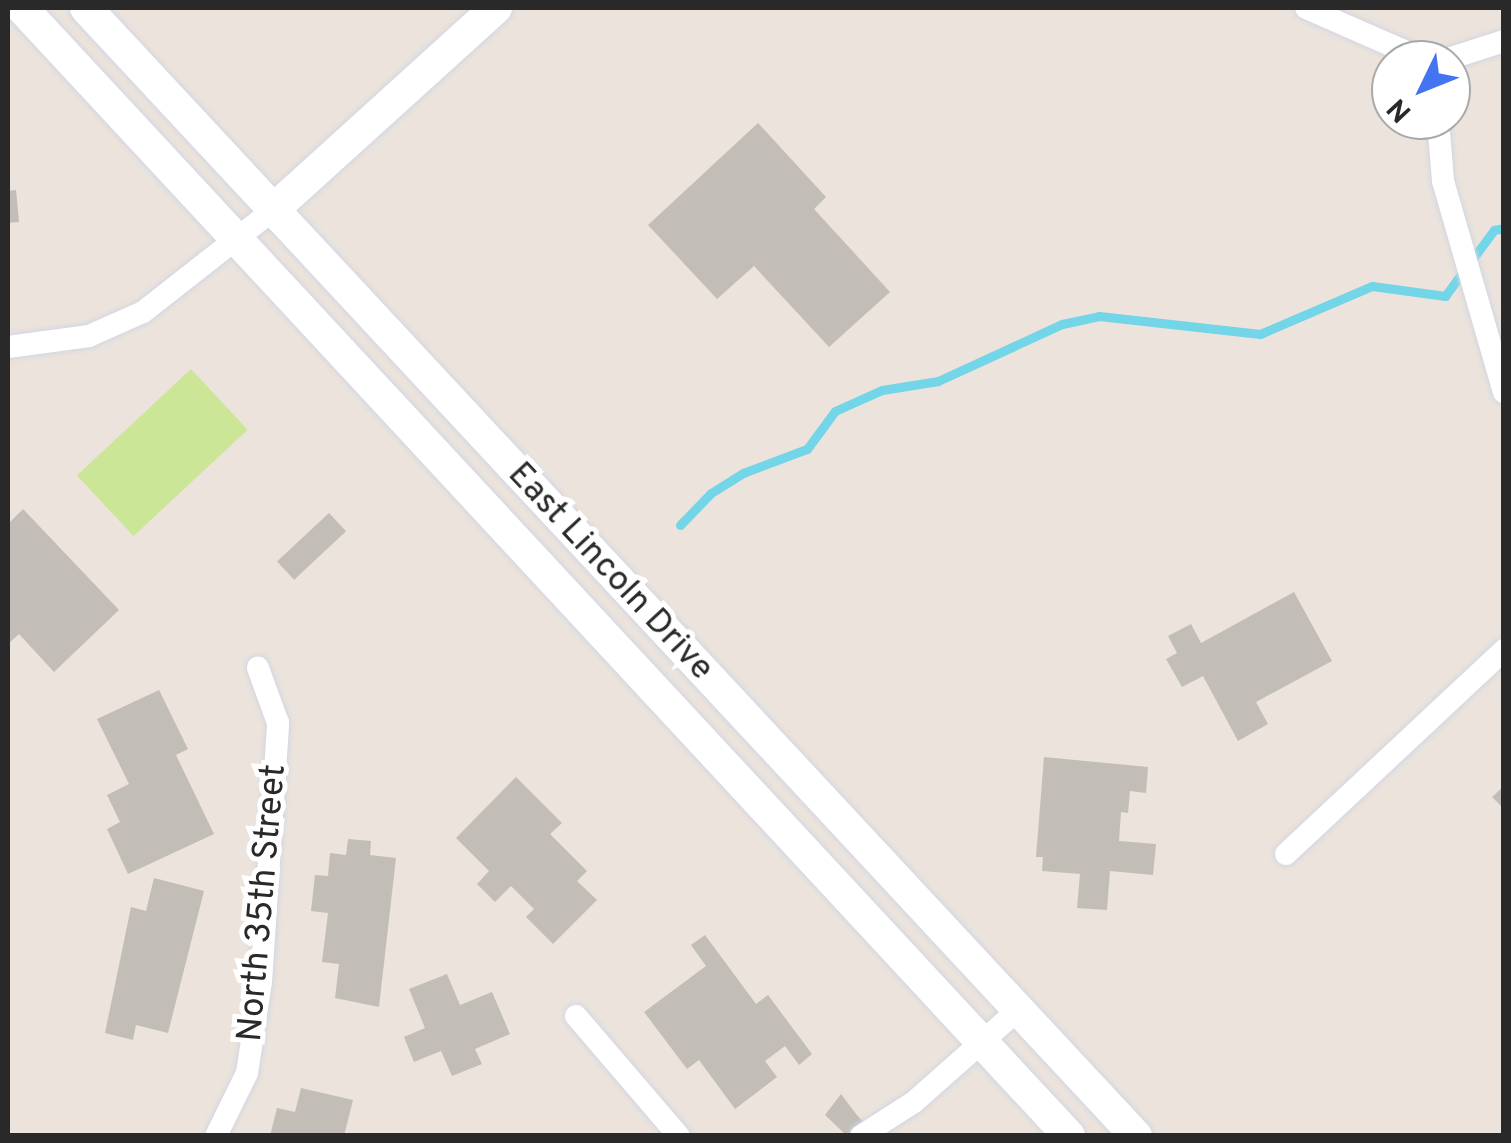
<!DOCTYPE html>
<style>
body{margin:0}
#map{position:relative;width:1511px;height:1143px;overflow:hidden;background:#ebe3dc;font-family:Overpass,sans-serif}
div>[style]{position:absolute}
[style*='--x']{left:calc(var(--x)*1px);top:calc(var(--y)*1px);width:calc(var(--w)*1px);rotate:calc(var(--a)*1deg)}
.pitch>*{inset:0;background:#cce697;transform-origin:0 0}
.stream>*{height:9px;margin:-4.5px;padding:0 4.5px;transform-origin:4.5px;border-radius:4.5px;background:#73d5e8}
.building>*{inset:0;background:#c3bdb8;transform-origin:0 0}
.roads{filter:drop-shadow(0 0 2px #d1d6e2) drop-shadow(0 0 2px #d1d6e2)}
.street>*{height:22px;margin:-11px;padding:0 11px;transform-origin:11px;border-radius:11px;background:#fff}
.secondary>*{height:32px;margin:-16px;padding:0 16px;transform-origin:16px;border-radius:16px;background:#fff}
span{translate:-50% -50%;white-space:nowrap;text-align:center;line-height:1.15;-webkit-text-stroke:10px #fff;paint-order:stroke}
.street-label{font-size:35px;color:#292929}
.frame{position:absolute;inset:0;border:10px solid #292929;pointer-events:none}
.north{position:absolute;left:1371px;top:40px;width:100px;height:100px;box-sizing:border-box;background:#fff;border:2px solid #a9a9a9;border-radius:50%;rotate:227deg;font-size:28px;font-weight:700;line-height:40px;text-align:center;color:#292929}
.north::after{content:'';display:block;margin:auto;width:35px;height:45px;background:#4374f1;clip-path:polygon(50% 0,100% 100%,50% 72%,0 100%)}
</style>
<div id="map">
<div class="pitch">
<i style="left:191px;top:369px;width:83px;height:156px;rotate:47deg"></i>
</div>
<div class="stream">
<i style="--x:680;--y:525;--w:45;--a:-45.9"></i>
<i style="--x:711;--y:493;--w:38;--a:-32"></i>
<i style="--x:743;--y:473;--w:68;--a:-20.6"></i>
<i style="--x:807;--y:449;--w:47;--a:-53.6"></i>
<i style="--x:835;--y:411;--w:51;--a:-24.1"></i>
<i style="--x:882;--y:390;--w:57;--a:-9.1"></i>
<i style="--x:938;--y:381;--w:136;--a:-24.7"></i>
<i style="--x:1062;--y:324;--w:38;--a:-12"></i>
<i style="--x:1099;--y:316;--w:162;--a:6.4"></i>
<i style="--x:1260;--y:334;--w:122;--a:-23.2"></i>
<i style="--x:1372;--y:286;--w:74;--a:7.8"></i>
<i style="--x:1445;--y:296;--w:82;--a:-53.4"></i>
<i style="--x:1494;--y:230;--w:10;--a:-11"></i>
</div>
<div class="building">
<i style="clip-path:polygon(758px 123px,826px 197px,814px 209px,890px 292px,829px 347px,754px 266px,717px 299px,648px 225px)"></i>
<i style="clip-path:polygon(16px 190px,19px 222px,8px 223px,8px 191px)"></i>
<i style="clip-path:polygon(23px 509px,119px 610px,54px 672px,19px 634px,8px 644px,8px 524px)"></i>
<i style="left:329px;top:513px;width:25px;height:71px;rotate:47deg"></i>
<i style="clip-path:polygon(1294px 592px,1332px 661px,1256px 702px,1268px 724px,1238px 741px,1203px 676px,1182px 687px,1166px 659px,1177px 653px,1168px 636px,1191px 624px,1201px 643px)"></i>
<i style="clip-path:polygon(159px 690px,188px 749px,176px 755px,214px 834px,128px 874px,107px 829px,120px 822px,107px 795px,129px 784px,97px 719px)"></i>
<i style="clip-path:polygon(1044px 757px,1148px 767px,1146px 793px,1130px 791px,1128px 813px,1121px 812px,1119px 841px,1156px 844px,1153px 875px,1110px 871px,1107px 910px,1077px 908px,1080px 874px,1042px 871px,1043px 857px,1036px 857px)"></i>
<i style="clip-path:polygon(516px 777px,562px 823px,550px 834px,587px 871px,577px 881px,597px 900px,553px 944px,526px 917px,534px 909px,511px 886px,495px 902px,477px 884px,489px 871px,456px 838px)"></i>
<i style="clip-path:polygon(1504px 786px,1504px 809px,1492px 797px)"></i>
<i style="clip-path:polygon(348px 839px,371px 841px,370px 855px,396px 858px,379px 1007px,335px 998px,339px 964px,322px 962px,328px 913px,311px 911px,315px 875px,328px 876px,330px 853px,346px 855px)"></i>
<i style="clip-path:polygon(154px 878px,204px 891px,168px 1033px,136px 1025px,133px 1040px,105px 1033px,131px 907px,146px 911px)"></i>
<i style="clip-path:polygon(705px 935px,756px 1004px,768px 995px,812px 1054px,799px 1065px,785px 1046px,765px 1061px,777px 1077px,735px 1109px,699px 1060px,687px 1069px,644px 1012px,706px 966px,691px 945px)"></i>
<i style="clip-path:polygon(447px 974px,460px 1005px,492px 992px,510px 1034px,475px 1049px,482px 1064px,452px 1076px,441px 1051px,414px 1062px,404px 1037px,425px 1028px,409px 989px)"></i>
<i style="clip-path:polygon(301px 1088px,353px 1100px,344px 1136px,270px 1136px,277px 1108px,295px 1112px)"></i>
<i style="clip-path:polygon(841px 1094px,856px 1114px,876px 1136px,847px 1136px,825px 1115px)"></i>
</div>
<div class="roads">
<div class="street">
<i style="--x:1306;--y:8;--w:130;--a:23.6"></i>
<i style="--x:1445;--y:60;--w:62;--a:-17.9"></i>
<i style="--x:1438;--y:120;--w:61;--a:85.3"></i>
<i style="--x:1443;--y:181;--w:220;--a:73.9"></i>
<i style="--x:8;--y:347;--w:82;--a:-7.7"></i>
<i style="--x:89;--y:336;--w:59;--a:-24"></i>
<i style="--x:143;--y:312;--w:165;--a:-38.1"></i>
<i style="--x:1286;--y:854;--w:299;--a:-43.1"></i>
<i style="--x:576;--y:1016;--w:158;--a:49.4"></i>
<i style="--x:216;--y:1136;--w:70;--a:-63.8"></i>
<i style="--x:247;--y:1073;--w:92;--a:-81.3"></i>
<i style="--x:261;--y:982;--w:260;--a:-86.2"></i>
<i style="--x:278;--y:723;--w:59;--a:-110"></i>
<i style="--x:861;--y:1136;--w:63;--a:-32.7"></i>
<i style="--x:914;--y:1102;--w:140;--a:-41.5"></i>
</div>
<div class="secondary">
<i style="--x:22;--y:8;--w:1539;--a:47.13"></i>
<i style="--x:86;--y:8;--w:1541;--a:47.05"></i>
<i style="--x:273;--y:210;--w:301;--a:-42.2"></i>
</div>
</div>
<div class="street-label">
<span style="left:610px;top:572px;rotate:47deg">East Lincoln Drive</span>
<span style="left:263px;top:903px;rotate:-85deg">North 35th Street</span>
</div>
<div class="frame"></div>
<div class="north">N</div>
</div>
